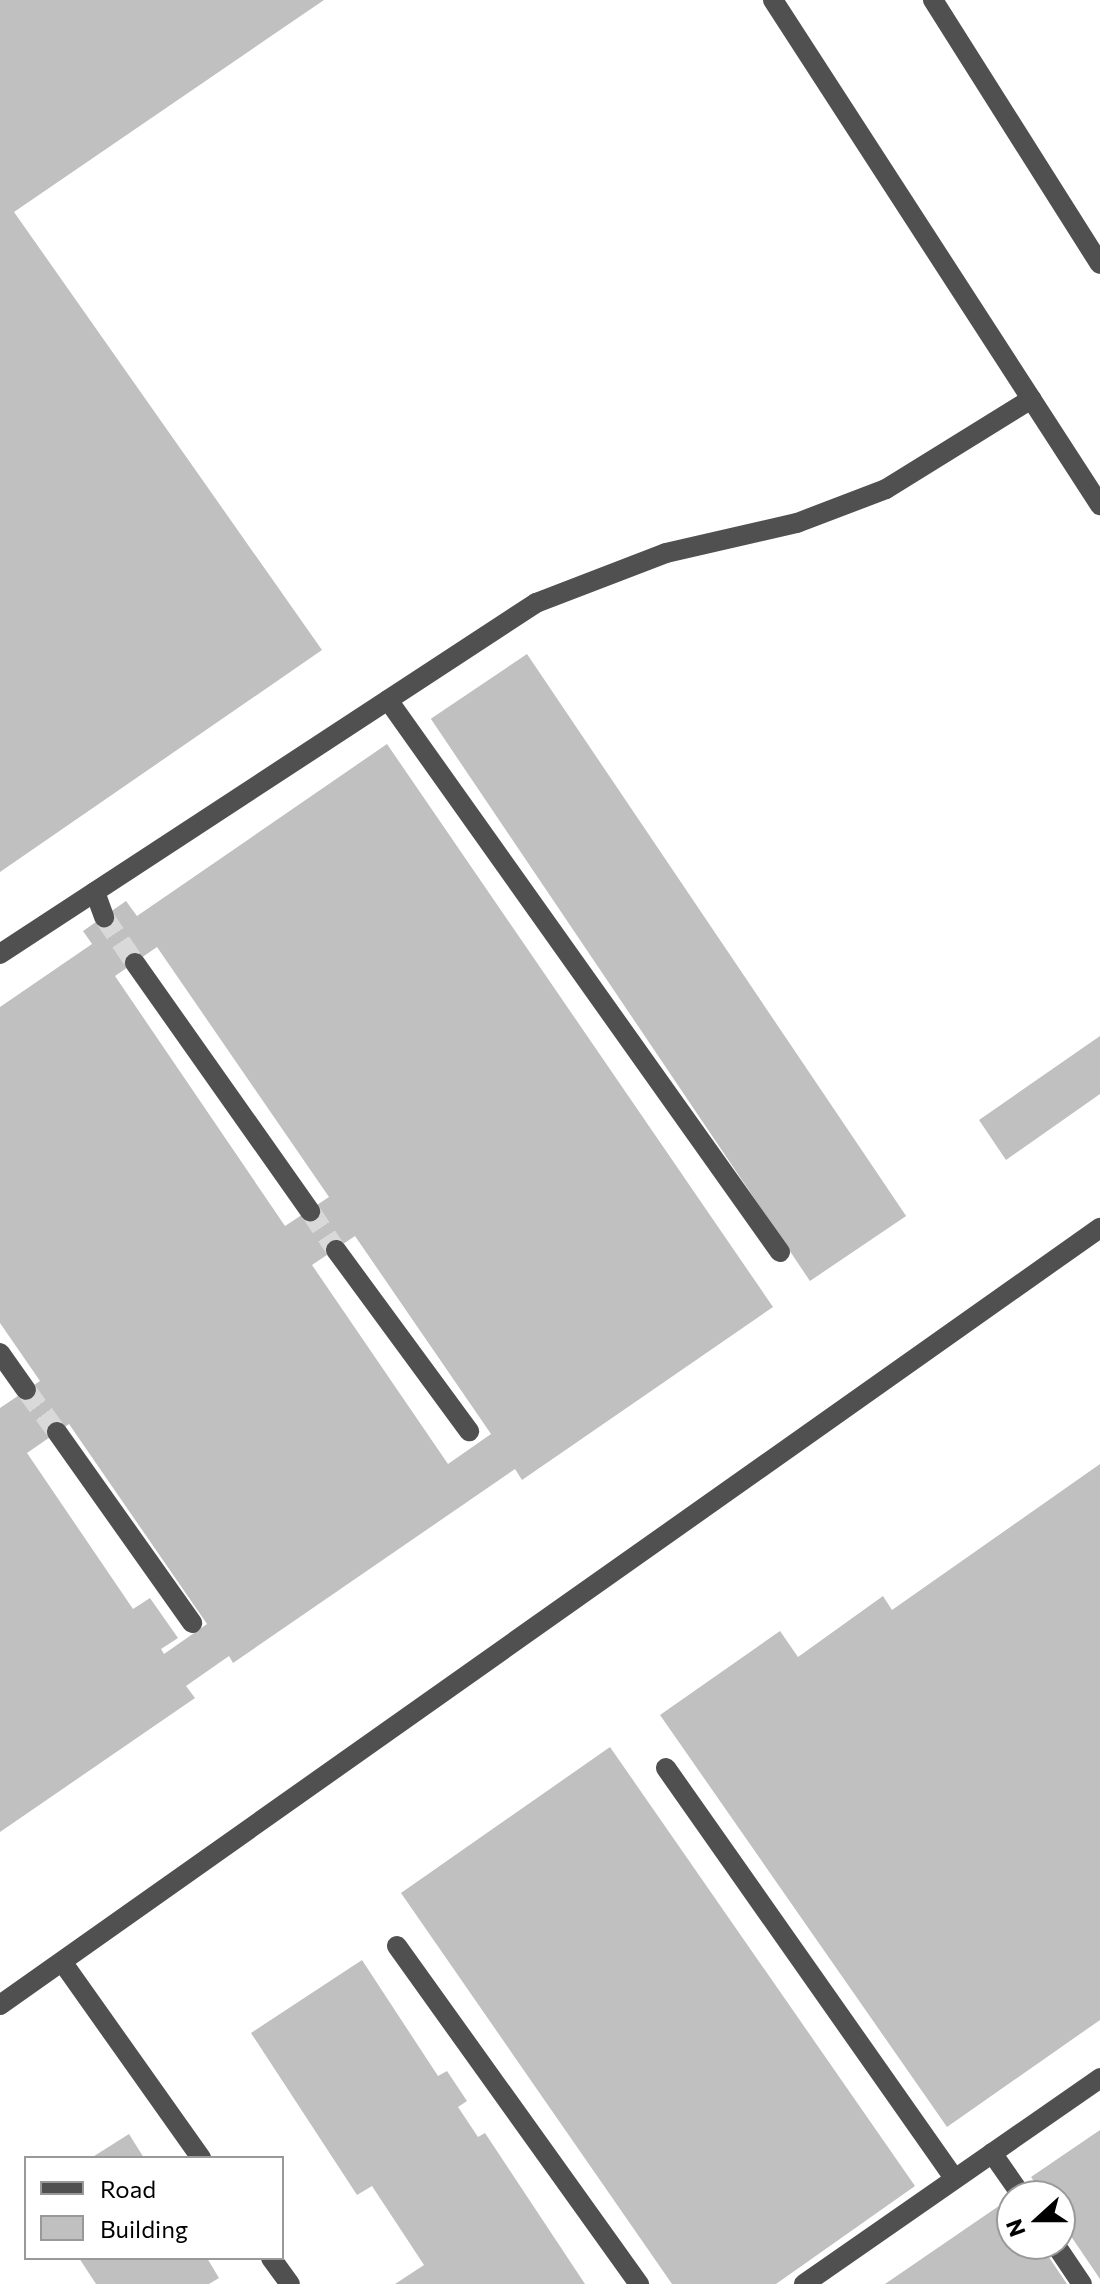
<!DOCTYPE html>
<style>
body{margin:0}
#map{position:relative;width:1100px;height:2284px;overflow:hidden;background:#fff;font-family:Commissioner,sans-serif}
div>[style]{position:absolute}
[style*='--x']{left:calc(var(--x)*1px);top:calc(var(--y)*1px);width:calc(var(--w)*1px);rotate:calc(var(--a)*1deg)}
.building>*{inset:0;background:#c0c0c0;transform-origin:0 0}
.minor-tunnel>*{height:20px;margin-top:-10px;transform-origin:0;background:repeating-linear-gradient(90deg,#d9d9d9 0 20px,transparent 0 30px)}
.minor>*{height:20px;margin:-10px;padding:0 10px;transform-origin:10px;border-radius:10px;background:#505050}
span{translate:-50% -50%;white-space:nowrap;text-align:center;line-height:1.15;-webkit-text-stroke:7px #fff;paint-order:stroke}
.legend{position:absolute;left:24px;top:2156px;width:260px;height:104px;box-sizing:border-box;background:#fff;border:2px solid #999;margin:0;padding:10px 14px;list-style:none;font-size:24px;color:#000}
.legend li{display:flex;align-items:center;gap:16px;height:40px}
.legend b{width:40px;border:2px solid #999}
.north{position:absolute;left:996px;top:2180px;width:80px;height:80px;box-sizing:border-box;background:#fff;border:2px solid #999;border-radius:50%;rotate:249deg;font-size:22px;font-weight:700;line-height:32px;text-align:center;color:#000}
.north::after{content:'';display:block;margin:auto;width:28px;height:36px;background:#000;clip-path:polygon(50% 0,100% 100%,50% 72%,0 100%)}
</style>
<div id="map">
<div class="building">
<i style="clip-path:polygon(0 0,324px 0,14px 212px,322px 650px,0 872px)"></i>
<i style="left:527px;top:654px;width:678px;height:116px;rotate:56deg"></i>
<i style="clip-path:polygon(evenodd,387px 744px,773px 1307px,522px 1480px,515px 1469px,233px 1663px,229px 1656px,186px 1686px,195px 1698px,0 1832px,0 1408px,40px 1381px,0 1323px,0 1007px,92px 944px,83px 931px,126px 901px,137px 916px,387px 744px,157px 947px,329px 1197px,285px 1226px,115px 976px,157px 947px,387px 744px,355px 1236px,491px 1434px,448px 1464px,312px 1265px,355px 1236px,387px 744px,69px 1424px,207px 1624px,164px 1654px,161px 1649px,178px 1638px,150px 1598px,133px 1609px,27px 1453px,69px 1424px)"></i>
<i style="clip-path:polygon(1100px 1036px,1100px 1094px,1006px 1160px,979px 1120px)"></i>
<i style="clip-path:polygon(1100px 1464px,1100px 2020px,947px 2127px,660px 1715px,780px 1631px,798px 1657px,883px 1596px,892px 1610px)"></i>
<i style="clip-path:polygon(610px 1747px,915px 2186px,776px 2284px,672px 2284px,401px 1893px)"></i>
<i style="clip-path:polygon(362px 1960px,438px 2076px,447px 2071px,467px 2101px,458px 2107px,478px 2137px,485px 2133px,585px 2284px,395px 2284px,424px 2265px,372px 2186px,357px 2195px,251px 2033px)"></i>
<i style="clip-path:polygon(1100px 2130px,1100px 2279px,1060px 2220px,1060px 2196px,1044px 2196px,1031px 2177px)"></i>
<i style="clip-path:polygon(129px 2134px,144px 2158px,91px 2158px)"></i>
<i style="clip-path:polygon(1009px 2199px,1012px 2244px,1040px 2244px,1067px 2284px,885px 2284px)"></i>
<i style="clip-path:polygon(79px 2258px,207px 2258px,219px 2278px,209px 2284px,96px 2284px)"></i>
</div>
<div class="minor-tunnel">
<i style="--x:104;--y:917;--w:55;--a:56"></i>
<i style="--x:310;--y:1211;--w:47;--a:56.3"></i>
<i style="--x:26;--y:1390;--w:52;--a:53.6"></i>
</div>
<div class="minor">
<i style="--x:773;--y:0;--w:602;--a:57.08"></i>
<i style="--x:933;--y:0;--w:312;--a:57.7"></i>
<i style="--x:388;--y:700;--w:677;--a:54.62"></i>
<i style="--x:95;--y:892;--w:27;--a:70"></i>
<i style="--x:0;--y:954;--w:641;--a:-33.22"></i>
<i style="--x:536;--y:603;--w:139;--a:-21"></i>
<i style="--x:666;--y:553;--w:134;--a:-12.9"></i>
<i style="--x:797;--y:523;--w:95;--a:-20.9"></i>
<i style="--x:886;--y:489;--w:171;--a:-31.8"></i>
<i style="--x:135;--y:963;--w:304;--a:54.8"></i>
<i style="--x:336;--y:1250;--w:225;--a:53.7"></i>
<i style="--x:0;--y:1353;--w:45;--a:54.9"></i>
<i style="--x:57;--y:1432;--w:234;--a:54.7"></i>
<i style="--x:666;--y:1768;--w:501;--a:54.91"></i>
<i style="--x:397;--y:1946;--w:416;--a:54.4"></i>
<i style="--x:63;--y:1963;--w:239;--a:54.7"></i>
<i style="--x:0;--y:2005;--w:1347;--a:-35.24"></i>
<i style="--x:992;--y:2153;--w:52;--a:55.1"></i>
<i style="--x:1055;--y:2244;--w:48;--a:56"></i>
<i style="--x:271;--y:2258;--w:32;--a:54"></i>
<i style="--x:804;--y:2284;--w:361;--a:-34.8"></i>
</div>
<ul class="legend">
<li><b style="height:10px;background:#505050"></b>Road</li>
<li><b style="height:22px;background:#c0c0c0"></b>Building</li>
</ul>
<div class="north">N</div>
</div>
